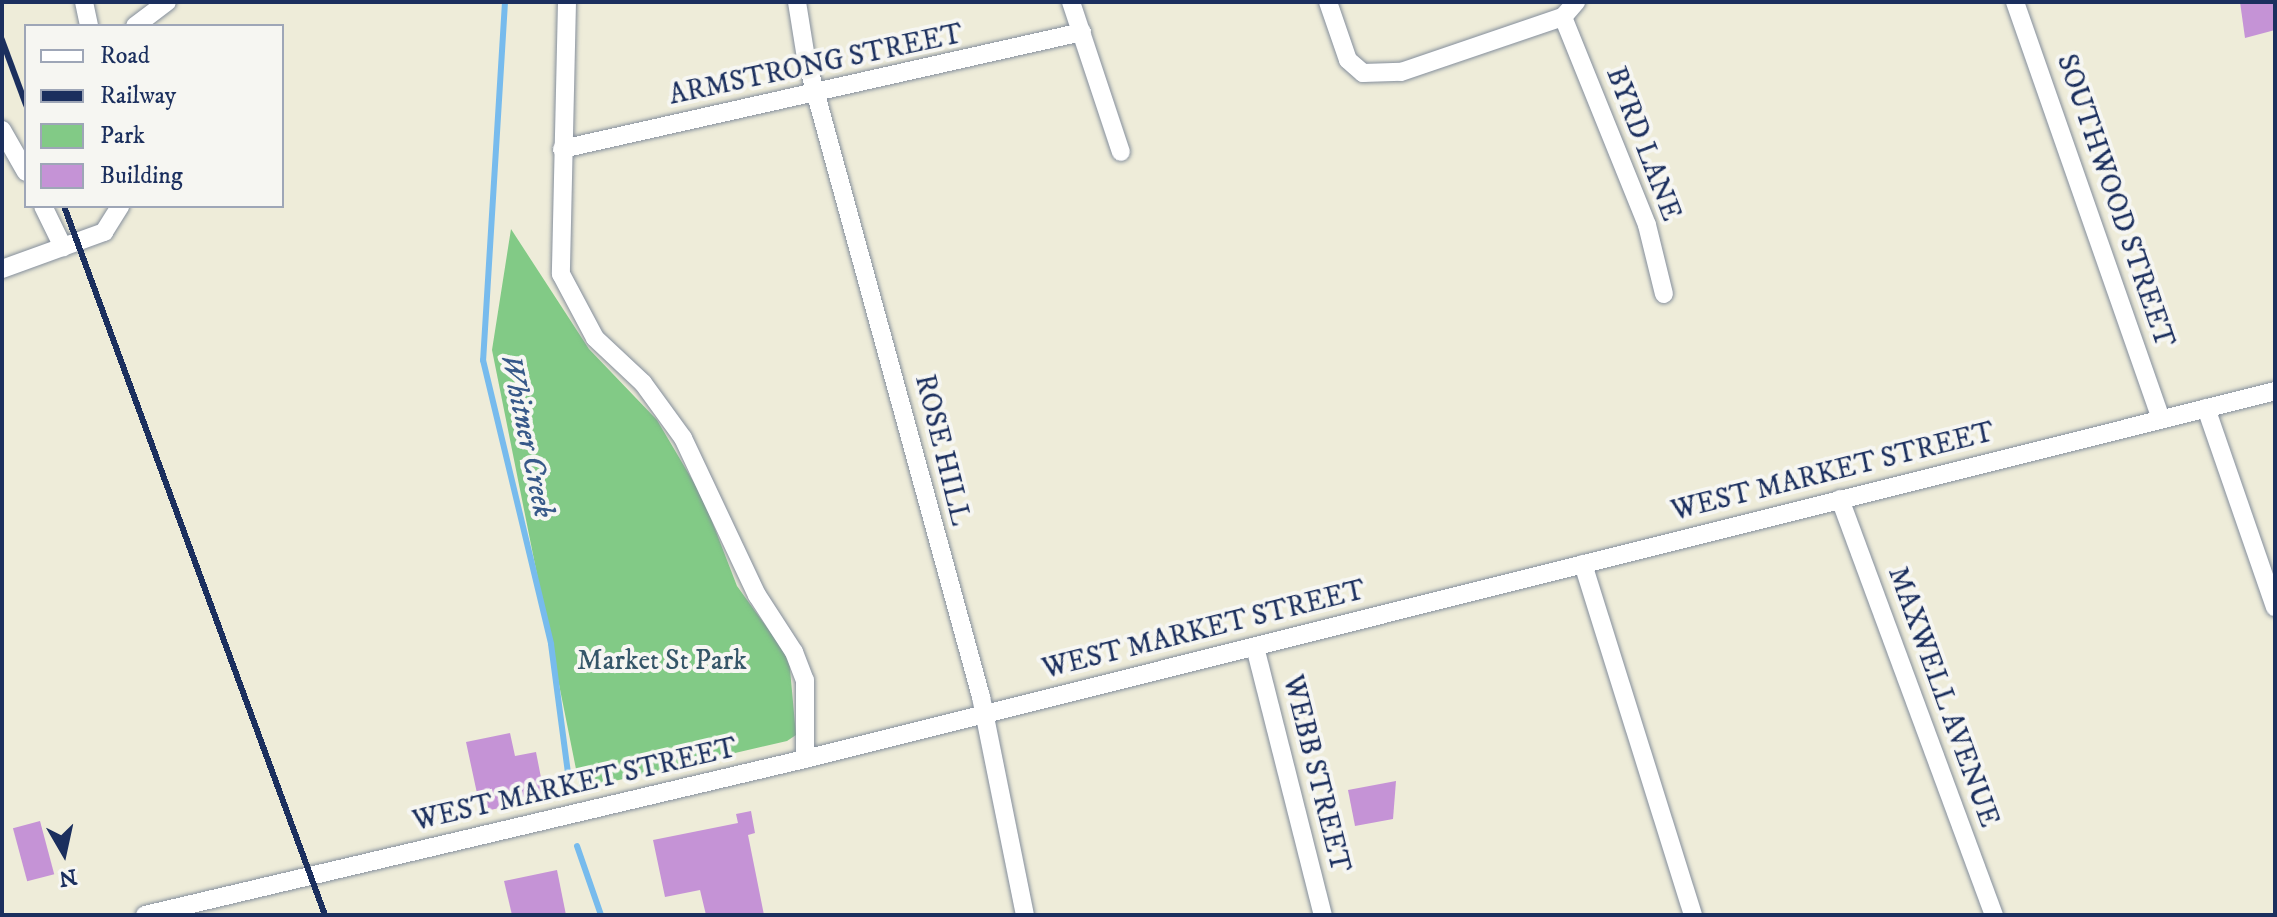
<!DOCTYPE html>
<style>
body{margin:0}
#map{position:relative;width:2277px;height:917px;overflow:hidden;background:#eeecd9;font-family:"IM FELL DW Pica",serif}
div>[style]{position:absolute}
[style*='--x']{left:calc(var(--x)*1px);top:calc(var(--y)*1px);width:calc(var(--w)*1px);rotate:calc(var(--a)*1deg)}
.green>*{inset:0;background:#82ca86}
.stream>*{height:6px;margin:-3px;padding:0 3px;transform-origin:3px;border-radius:3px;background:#77bbed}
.building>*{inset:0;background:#c593d6;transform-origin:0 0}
.roads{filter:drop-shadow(0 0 2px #848e9c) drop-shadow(0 0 2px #848e9c)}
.minor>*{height:18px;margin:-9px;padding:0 9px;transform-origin:9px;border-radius:9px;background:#fff}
.rail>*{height:6px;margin:-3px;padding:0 3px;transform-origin:3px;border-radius:3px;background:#1b2f5e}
span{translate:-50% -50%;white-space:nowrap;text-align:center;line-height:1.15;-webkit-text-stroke:8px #f6f6f2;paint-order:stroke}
.street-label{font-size:28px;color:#1b2f5e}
.park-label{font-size:28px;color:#355668}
.water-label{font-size:30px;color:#375989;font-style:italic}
.frame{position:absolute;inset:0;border:4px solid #1b2f5e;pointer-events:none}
.legend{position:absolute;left:24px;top:24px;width:260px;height:184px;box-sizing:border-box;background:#f6f6f2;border:2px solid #9ea6b7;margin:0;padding:10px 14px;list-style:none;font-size:24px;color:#1b2f5e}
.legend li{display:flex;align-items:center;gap:16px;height:40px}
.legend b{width:40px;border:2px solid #9ea6b7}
.north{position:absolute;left:24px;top:813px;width:80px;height:80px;-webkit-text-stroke:6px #f6f6f2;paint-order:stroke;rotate:171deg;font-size:22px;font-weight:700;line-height:32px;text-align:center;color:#1b2f5e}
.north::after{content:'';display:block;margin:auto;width:28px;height:36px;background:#1b2f5e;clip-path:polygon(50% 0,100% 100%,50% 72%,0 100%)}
</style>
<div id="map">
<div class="green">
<i style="clip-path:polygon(511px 229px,589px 349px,657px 420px,703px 498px,737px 586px,789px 658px,796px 735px,787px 741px,580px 789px,492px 350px)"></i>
</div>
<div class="stream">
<i style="--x:505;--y:2;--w:359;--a:93.5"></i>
<i style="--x:483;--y:360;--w:292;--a:76.5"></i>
<i style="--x:551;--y:644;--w:137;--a:82.5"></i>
<i style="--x:577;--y:846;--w:73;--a:70.8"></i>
</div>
<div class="building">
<i style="clip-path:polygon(2240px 2px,2275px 2px,2275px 30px,2245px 38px)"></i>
<i style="clip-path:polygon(510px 733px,515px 756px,536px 752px,545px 798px,481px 812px,466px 742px)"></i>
<i style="clip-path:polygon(1396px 781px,1393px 819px,1355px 826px,1348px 790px)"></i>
<i style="clip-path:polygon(751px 811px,755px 833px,748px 835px,764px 915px,706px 915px,700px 890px,665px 897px,653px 840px,738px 823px,736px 814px)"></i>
<i style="left:40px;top:821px;width:55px;height:28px;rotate:75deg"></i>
<i style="clip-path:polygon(557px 870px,566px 915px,512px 915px,504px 881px)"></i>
</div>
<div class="roads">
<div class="minor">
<i style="--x:84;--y:2;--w:25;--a:78"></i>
<i style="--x:567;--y:2;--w:272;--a:91.3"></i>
<i style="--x:561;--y:274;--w:72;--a:62"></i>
<i style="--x:595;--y:338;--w:66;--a:43.2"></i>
<i style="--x:643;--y:383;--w:68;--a:54"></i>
<i style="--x:683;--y:438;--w:174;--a:64.8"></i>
<i style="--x:757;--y:595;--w:68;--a:57"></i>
<i style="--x:794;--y:652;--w:30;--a:69"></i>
<i style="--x:805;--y:680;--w:79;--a:90"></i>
<i style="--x:797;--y:2;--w:57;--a:80.9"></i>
<i style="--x:806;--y:58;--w:663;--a:74.68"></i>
<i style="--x:981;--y:697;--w:222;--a:78.6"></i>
<i style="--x:1071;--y:2;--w:158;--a:71.6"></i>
<i style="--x:1328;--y:2;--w:61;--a:71"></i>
<i style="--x:1348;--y:60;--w:20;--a:41"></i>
<i style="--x:1363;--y:73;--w:38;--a:-2"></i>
<i style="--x:1401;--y:72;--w:171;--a:-18.8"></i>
<i style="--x:1563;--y:17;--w:20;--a:-49"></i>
<i style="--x:2015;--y:2;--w:442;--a:70.7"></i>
<i style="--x:1563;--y:17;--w:224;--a:68"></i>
<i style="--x:1647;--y:225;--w:71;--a:76.2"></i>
<i style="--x:135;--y:26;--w:40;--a:-37"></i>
<i style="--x:2;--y:130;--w:48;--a:60.3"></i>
<i style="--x:562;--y:149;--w:533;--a:-12.68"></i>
<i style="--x:43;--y:206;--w:46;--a:64"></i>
<i style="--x:2;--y:269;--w:109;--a:-19.9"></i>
<i style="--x:104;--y:232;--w:31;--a:-58"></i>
<i style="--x:2206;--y:408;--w:211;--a:70.9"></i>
<i style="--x:1840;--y:499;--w:444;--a:69.7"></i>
<i style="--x:1583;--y:564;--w:368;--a:72.6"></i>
<i style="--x:1255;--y:647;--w:276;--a:75.8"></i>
<i style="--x:145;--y:915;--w:678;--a:-13.3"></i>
<i style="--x:805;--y:759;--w:1515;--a:-14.05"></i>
</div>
</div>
<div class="rail">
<i style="--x:2;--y:40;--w:69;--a:69.7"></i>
<i style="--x:64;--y:206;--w:756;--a:69.79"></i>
</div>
<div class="street-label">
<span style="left:816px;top:65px;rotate:-12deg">ARMSTRONG STREET</span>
<span style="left:1643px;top:144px;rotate:69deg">BYRD LANE</span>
<span style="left:2115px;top:201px;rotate:71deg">SOUTHWOOD STREET</span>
<span style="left:942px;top:450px;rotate:76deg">ROSE HILL</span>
<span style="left:1833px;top:472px;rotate:-14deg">WEST MARKET STREET</span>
<span style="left:1204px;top:630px;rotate:-14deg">WEST MARKET STREET</span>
<span style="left:1943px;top:697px;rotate:70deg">MAXWELL AVENUE</span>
<span style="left:1316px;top:774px;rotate:76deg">WEBB STREET</span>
<span style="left:575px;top:785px;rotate:-13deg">WEST MARKET STREET</span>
</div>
<div class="park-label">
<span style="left:662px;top:661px">Market St Park</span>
</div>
<div class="water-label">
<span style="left:526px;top:436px;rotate:78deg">Whitner Creek</span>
</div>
<div class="frame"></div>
<ul class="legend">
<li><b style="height:10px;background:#fff"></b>Road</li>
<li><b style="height:10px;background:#1b2f5e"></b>Railway</li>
<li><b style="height:22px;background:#82ca86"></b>Park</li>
<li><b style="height:22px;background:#c593d6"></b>Building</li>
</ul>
<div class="north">N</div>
</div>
